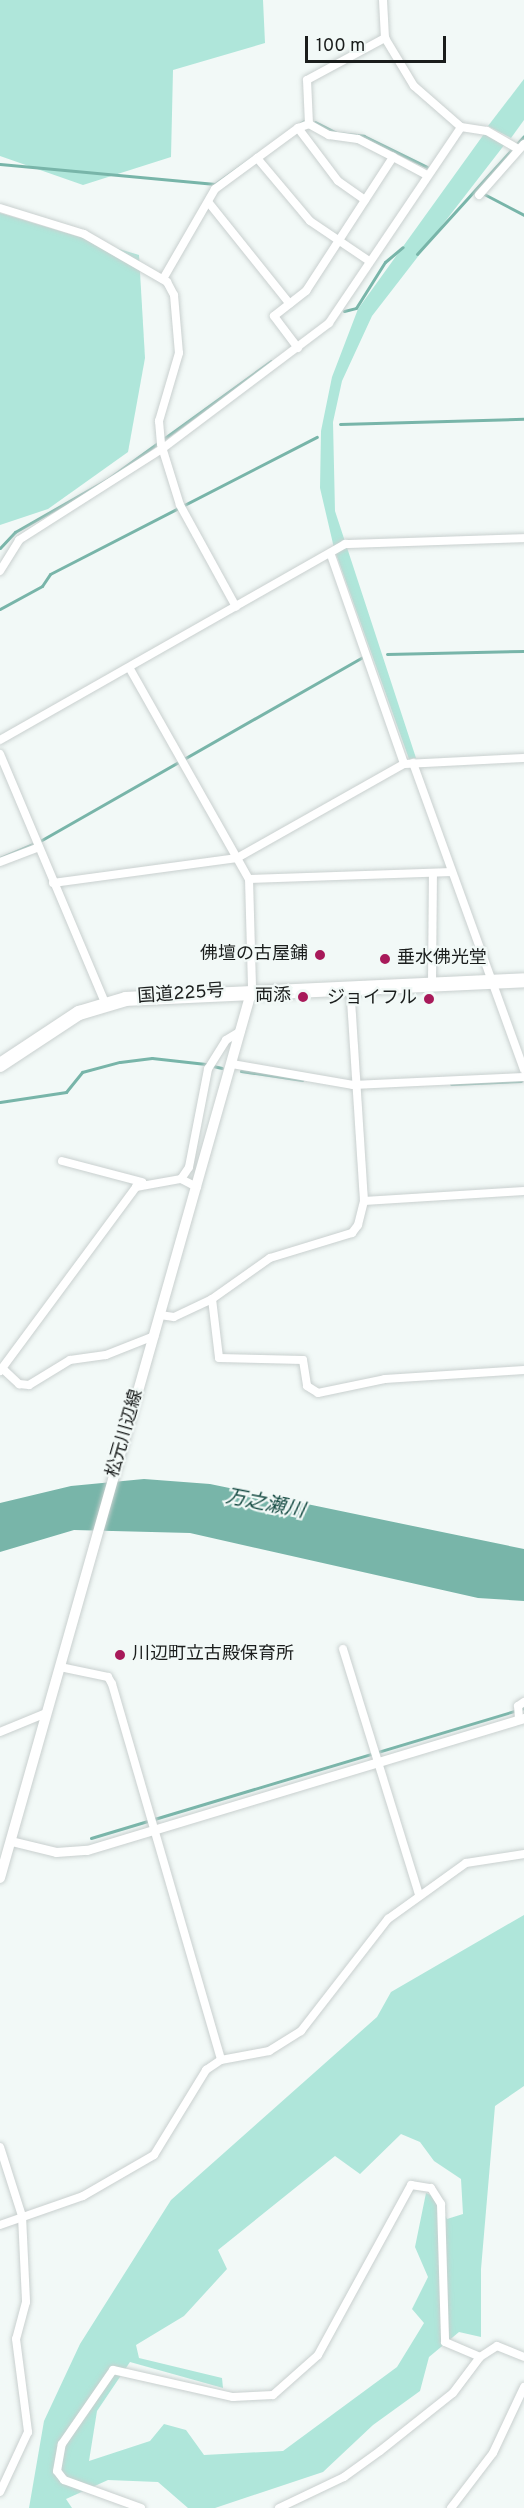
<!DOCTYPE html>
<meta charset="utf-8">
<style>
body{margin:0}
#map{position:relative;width:524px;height:2508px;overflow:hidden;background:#f2f9f7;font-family:Overpass,"Noto Sans JP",sans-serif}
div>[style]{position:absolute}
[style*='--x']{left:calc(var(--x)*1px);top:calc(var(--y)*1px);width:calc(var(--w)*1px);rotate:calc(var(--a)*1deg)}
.green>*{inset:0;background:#afe6da}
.water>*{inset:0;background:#78b5a9}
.stream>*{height:3px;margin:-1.5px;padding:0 1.5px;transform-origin:1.5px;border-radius:1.5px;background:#78b5a9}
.roads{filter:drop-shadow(0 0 2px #c9d0cf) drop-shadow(0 0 2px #c9d0cf)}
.minor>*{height:8px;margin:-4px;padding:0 4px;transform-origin:4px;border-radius:4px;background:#fff}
.tertiary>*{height:9px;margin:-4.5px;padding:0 4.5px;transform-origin:4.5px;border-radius:4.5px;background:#fff}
.secondary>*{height:10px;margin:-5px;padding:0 5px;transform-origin:5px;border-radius:5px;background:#fff}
.trunk>*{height:14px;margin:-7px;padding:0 7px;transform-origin:7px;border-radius:7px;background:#fff}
.dots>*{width:16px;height:16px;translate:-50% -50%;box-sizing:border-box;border:3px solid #f2f9f7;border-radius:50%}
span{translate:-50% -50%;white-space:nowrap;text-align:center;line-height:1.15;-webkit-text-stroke:4.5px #f2f9f7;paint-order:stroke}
.poi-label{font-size:18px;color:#1a1d1c}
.right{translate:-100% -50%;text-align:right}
.left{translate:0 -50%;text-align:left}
.street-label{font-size:18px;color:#1a1d1c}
.water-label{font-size:20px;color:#174c44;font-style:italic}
.scale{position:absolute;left:305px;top:36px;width:141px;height:27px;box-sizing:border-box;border:3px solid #1a1d1c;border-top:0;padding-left:8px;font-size:18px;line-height:21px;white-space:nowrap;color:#1a1d1c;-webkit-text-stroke:4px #f2f9f7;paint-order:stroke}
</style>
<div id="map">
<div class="green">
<i style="clip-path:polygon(0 0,263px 0,265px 43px,173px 70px,171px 157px,83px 185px,0 156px)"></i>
<i style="clip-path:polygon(524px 79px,524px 120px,511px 138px,488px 126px)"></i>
<i style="clip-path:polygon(484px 134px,505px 144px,372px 316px,342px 381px,333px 422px,335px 511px,416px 758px,409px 759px,334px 548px,320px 488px,321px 431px,332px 377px,358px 309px)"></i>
<i style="clip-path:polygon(0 213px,139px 255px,145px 358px,128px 452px,48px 509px,0 525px)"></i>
<i style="clip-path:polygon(evenodd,524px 1915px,524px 2086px,495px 2106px,481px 2269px,481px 2337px,459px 2332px,429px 2357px,420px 2391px,373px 2425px,323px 2472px,215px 2508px,188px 2508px,158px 2482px,108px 2480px,66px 2499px,72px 2508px,29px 2508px,44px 2421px,80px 2344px,171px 2200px,377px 2017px,391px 1992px,524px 1915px,401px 2134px,420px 2142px,434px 2161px,461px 2179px,463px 2214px,447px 2219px,435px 2197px,426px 2193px,415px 2247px,428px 2277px,412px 2309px,424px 2323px,397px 2367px,283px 2451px,204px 2455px,186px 2430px,164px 2424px,150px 2441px,89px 2461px,97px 2411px,130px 2362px,223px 2388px,222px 2378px,139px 2358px,136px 2345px,184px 2316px,227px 2269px,218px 2250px,335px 2156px,360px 2174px,401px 2134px)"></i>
</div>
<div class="water">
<i style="clip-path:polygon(144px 1479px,210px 1484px,524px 1549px,524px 1601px,478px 1598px,190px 1533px,74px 1530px,0 1552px,0 1503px,71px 1486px)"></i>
</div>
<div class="stream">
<i style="--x:315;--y:122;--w:25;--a:27"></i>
<i style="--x:337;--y:133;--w:27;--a:6"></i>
<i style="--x:364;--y:136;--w:70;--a:26.2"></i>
<i style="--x:0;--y:164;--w:216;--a:5.3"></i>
<i style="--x:215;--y:184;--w:109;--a:-35.3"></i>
<i style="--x:484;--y:194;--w:45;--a:27.7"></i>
<i style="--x:417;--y:254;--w:159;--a:-47.8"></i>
<i style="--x:344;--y:311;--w:12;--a:-14"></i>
<i style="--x:356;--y:308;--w:54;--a:-57.8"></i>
<i style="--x:385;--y:262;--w:23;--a:-40"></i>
<i style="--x:340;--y:424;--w:184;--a:-1.6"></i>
<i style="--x:0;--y:548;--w:22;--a:-47"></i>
<i style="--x:15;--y:532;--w:107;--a:-29.7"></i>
<i style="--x:108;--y:479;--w:201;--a:-35.9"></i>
<i style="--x:0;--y:609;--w:48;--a:-28.7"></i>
<i style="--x:42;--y:586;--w:14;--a:-56"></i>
<i style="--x:50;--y:574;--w:300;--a:-27.2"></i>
<i style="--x:387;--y:654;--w:137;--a:-1.3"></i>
<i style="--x:0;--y:858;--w:43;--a:-23"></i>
<i style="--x:40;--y:841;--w:373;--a:-29.7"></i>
<i style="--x:213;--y:1066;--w:9;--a:13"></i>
<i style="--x:241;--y:1071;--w:62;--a:8.4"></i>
<i style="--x:451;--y:1084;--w:70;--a:-2.5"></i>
<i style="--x:0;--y:1102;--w:67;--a:-8.6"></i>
<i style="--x:66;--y:1092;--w:26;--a:-51"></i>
<i style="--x:82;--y:1072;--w:39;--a:-15"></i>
<i style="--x:120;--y:1062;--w:32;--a:-7"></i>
<i style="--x:152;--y:1058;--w:54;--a:6.3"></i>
<i style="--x:91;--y:1838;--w:452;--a:-16.7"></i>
</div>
<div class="roads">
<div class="minor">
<i style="--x:383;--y:0;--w:38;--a:87"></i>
<i style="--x:385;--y:38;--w:56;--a:58.9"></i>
<i style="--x:414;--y:86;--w:62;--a:41.1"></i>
<i style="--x:461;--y:127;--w:26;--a:9"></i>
<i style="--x:487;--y:131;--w:36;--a:30"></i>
<i style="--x:309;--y:124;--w:44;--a:-92.6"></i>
<i style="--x:307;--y:80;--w:89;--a:-28.3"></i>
<i style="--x:298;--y:128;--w:12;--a:-20"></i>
<i style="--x:309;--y:124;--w:23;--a:29"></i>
<i style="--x:329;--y:135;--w:29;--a:8"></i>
<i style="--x:358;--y:139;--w:39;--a:27"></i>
<i style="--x:257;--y:158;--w:82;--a:49.9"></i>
<i style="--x:310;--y:221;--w:71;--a:34.1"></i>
<i style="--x:479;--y:195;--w:68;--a:-48.6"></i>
<i style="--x:209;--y:203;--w:129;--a:51.3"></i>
<i style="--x:0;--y:208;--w:88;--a:17.2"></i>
<i style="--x:84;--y:234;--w:96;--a:30"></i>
<i style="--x:167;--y:282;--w:15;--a:62"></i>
<i style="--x:174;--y:295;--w:58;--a:85.1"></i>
<i style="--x:179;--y:353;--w:71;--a:106.4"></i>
<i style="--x:159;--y:421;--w:23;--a:85"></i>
<i style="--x:161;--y:444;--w:64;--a:72.7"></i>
<i style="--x:180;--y:505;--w:116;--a:61.2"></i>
<i style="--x:163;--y:279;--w:104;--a:-60"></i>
<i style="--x:215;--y:189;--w:103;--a:-36.3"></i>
<i style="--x:298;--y:128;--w:66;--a:53"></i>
<i style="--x:338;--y:181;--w:33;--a:35"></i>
<i style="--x:298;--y:348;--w:40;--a:-127"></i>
<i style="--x:274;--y:316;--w:41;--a:-38"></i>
<i style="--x:306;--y:291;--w:160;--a:-57"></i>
<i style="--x:393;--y:157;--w:36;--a:28"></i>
<i style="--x:331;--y:555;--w:221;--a:70.7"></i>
<i style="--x:0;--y:571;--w:36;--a:-58"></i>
<i style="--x:19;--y:540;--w:169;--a:-32.5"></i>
<i style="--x:162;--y:449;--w:209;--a:-37"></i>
<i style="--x:329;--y:323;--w:236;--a:-56"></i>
<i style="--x:130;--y:669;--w:241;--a:60.5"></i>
<i style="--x:249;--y:879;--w:110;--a:88.4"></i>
<i style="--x:0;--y:740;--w:397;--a:-29.6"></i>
<i style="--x:345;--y:544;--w:179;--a:-1.9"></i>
<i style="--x:0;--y:754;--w:270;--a:67.1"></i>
<i style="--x:413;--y:763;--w:326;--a:70.1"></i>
<i style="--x:0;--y:862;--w:40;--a:-21"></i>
<i style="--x:249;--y:879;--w:203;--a:-2"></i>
<i style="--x:53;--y:883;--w:186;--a:-7.7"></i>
<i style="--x:237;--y:858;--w:192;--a:-29.4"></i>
<i style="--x:404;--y:764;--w:120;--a:-2.9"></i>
<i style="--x:432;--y:983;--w:109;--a:-89.5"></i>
<i style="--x:232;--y:1064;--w:123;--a:9.8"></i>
<i style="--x:353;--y:1085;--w:171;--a:-2.7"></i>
<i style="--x:62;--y:1161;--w:83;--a:14.7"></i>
<i style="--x:181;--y:1179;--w:14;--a:-56"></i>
<i style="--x:189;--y:1167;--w:100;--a:-79"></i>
<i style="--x:208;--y:1069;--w:34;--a:-58"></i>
<i style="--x:226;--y:1040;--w:17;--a:-31"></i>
<i style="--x:364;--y:1201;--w:160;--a:-3.6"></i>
<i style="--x:212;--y:1299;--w:59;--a:83.2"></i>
<i style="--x:219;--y:1358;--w:84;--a:1.4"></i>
<i style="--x:303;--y:1360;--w:26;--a:81"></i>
<i style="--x:307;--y:1386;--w:13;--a:32"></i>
<i style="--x:318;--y:1393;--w:68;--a:-11.8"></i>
<i style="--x:385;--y:1379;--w:139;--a:-3.7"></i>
<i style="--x:160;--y:1315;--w:14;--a:8"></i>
<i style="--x:174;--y:1317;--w:42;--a:-25.3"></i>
<i style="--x:212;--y:1299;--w:71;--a:-35.3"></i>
<i style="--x:270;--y:1258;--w:86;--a:-17"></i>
<i style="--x:352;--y:1233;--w:10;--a:-53"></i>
<i style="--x:358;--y:1225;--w:25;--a:-76"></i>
<i style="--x:364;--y:1201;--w:214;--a:-93.7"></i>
<i style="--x:4;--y:1370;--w:21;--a:43"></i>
<i style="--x:19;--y:1384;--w:10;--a:6"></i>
<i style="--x:29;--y:1385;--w:48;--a:-31.4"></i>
<i style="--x:70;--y:1360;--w:36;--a:-8"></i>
<i style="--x:106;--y:1355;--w:52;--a:-21.6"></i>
<i style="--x:0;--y:1371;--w:229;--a:-53.5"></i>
<i style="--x:136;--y:1187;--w:46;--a:-10.1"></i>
<i style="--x:181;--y:1179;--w:18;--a:27"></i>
<i style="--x:343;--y:1649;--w:257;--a:72.8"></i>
<i style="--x:60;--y:1667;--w:49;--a:11.8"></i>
<i style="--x:108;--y:1677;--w:8;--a:60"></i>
<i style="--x:112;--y:1684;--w:391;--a:73.8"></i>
<i style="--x:519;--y:1719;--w:13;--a:-94"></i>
<i style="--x:518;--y:1706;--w:7;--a:-34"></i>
<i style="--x:0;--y:1732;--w:50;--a:-22.4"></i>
<i style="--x:0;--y:2147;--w:72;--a:72.3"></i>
<i style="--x:22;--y:2216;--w:86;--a:87.3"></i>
<i style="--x:26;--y:2302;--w:38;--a:105"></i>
<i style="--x:16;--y:2339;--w:94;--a:82.6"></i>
<i style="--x:28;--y:2432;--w:66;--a:115"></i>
<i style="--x:0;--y:2225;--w:88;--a:-19.3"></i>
<i style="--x:83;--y:2196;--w:82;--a:-30"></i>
<i style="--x:154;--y:2155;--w:100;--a:-58.5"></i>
<i style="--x:206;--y:2070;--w:18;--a:-34"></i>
<i style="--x:221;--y:2060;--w:49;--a:-10.6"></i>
<i style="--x:269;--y:2051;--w:38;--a:-32"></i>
<i style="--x:301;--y:2031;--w:142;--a:-52.2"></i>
<i style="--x:388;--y:1919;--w:96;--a:-35.7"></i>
<i style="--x:466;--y:1863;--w:59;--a:-8.8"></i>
<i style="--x:141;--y:2508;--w:82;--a:-160"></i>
<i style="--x:64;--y:2480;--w:11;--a:-128"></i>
<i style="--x:57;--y:2471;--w:27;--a:-80"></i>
<i style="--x:62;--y:2444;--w:90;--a:-55.4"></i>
<i style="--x:113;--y:2370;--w:123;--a:12.7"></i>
<i style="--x:233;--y:2397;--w:40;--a:-2.9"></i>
<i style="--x:273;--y:2395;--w:60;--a:-41.6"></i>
<i style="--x:318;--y:2355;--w:194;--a:-61.3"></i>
<i style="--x:411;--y:2185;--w:20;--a:9"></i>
<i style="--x:431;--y:2188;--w:19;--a:58"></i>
<i style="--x:441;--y:2204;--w:138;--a:88.3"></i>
<i style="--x:445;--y:2342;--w:38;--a:23"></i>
<i style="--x:279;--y:2508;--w:72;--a:-25.5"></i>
<i style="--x:344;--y:2477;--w:44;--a:-35.8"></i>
<i style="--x:380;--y:2451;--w:93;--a:-38.5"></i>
<i style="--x:453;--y:2393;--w:45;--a:-53.1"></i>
<i style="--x:480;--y:2357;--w:20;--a:-33"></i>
<i style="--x:497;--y:2346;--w:29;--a:22"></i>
<i style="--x:451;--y:2508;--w:69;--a:-52.6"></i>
<i style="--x:493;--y:2453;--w:73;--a:-64.8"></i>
</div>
<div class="tertiary">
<i style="--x:11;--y:1841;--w:46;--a:13.7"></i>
<i style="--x:56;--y:1852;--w:31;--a:-4"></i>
<i style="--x:87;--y:1850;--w:457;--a:-16.8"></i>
</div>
<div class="secondary">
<i style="--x:0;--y:1878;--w:924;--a:-74.17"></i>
</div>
<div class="trunk">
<i style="--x:0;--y:1065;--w:95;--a:-33.4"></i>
<i style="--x:79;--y:1013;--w:49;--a:-16.6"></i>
<i style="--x:126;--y:999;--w:398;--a:-2.7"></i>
</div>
</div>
<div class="dots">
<i style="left:320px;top:955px;background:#a81a5a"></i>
<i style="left:385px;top:959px;background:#a81a5a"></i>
<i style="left:303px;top:997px;background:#a81a5a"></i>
<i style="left:429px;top:999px;background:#a81a5a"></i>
<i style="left:120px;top:1655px;background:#a81a5a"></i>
</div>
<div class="poi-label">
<span class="right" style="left:308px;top:955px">佛壇の古屋鋪</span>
<span class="left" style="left:397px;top:959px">垂水佛光堂</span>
<span class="right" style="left:291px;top:997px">両添</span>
<span class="right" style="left:417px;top:999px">ジョイフル</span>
<span class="left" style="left:132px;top:1655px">川辺町立古殿保育所</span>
</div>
<div class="street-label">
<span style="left:181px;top:995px;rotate:-4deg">国道225号</span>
<span style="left:126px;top:1434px;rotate:-74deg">松元川辺線</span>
</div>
<div class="water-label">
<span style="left:265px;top:1505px;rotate:11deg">万之瀬川</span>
</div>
<div class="scale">100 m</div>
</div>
